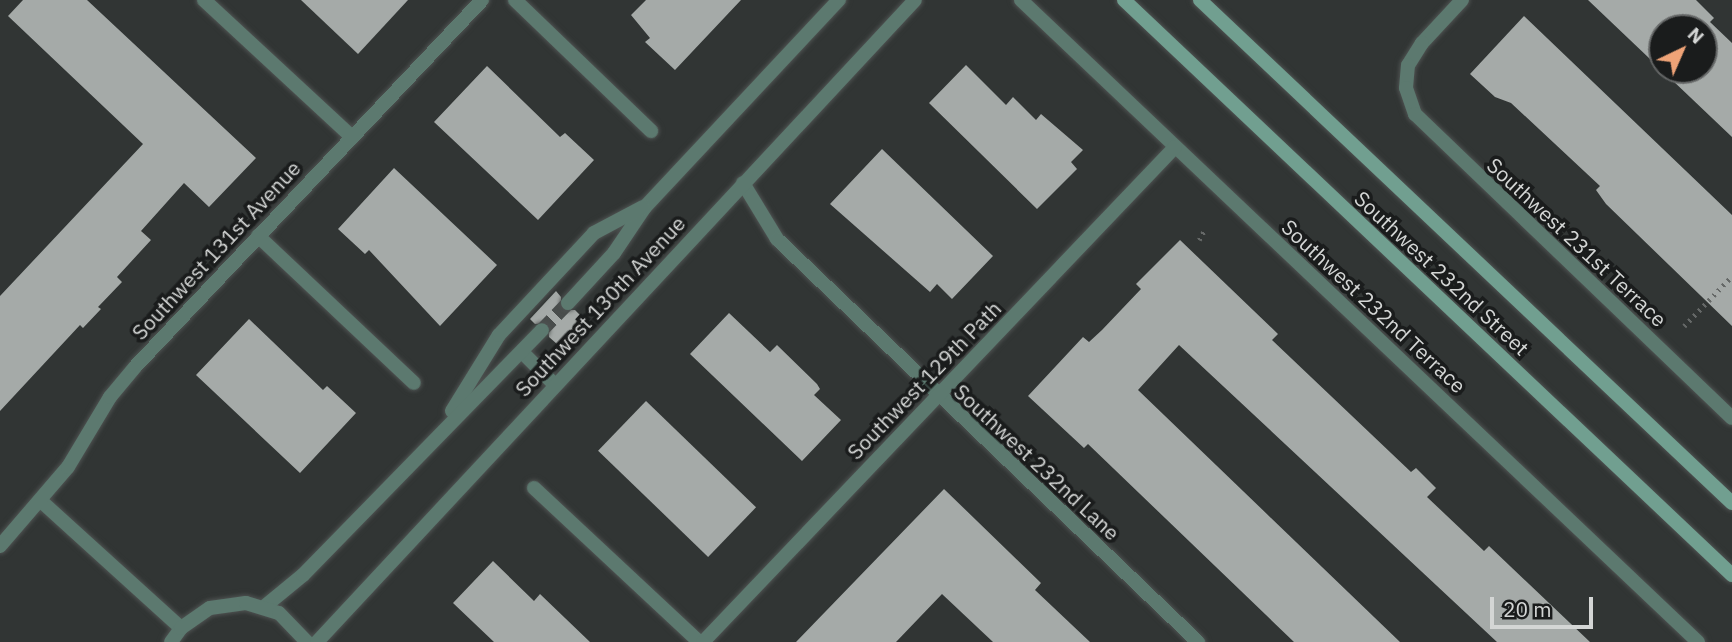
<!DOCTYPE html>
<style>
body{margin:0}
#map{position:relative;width:1732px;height:642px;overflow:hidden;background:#313534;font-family:"IBM Plex Sans",sans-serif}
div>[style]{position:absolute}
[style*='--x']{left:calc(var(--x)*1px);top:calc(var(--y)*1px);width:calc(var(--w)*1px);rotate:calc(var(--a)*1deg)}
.building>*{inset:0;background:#a5aaa8;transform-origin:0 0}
.street-tunnel>*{height:14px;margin-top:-7px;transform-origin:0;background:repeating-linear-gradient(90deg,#494d4c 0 14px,transparent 0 21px)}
.path>*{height:4.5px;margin-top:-2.25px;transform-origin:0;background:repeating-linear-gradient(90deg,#656867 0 2px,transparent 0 7px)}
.roads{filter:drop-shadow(0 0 2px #4e5251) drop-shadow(0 0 2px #4e5251)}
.street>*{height:14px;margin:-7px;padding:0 7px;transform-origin:7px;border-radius:7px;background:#5c796f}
.secondary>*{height:14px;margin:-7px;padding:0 7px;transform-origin:7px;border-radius:7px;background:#719f90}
span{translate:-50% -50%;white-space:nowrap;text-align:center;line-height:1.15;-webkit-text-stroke:7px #1a1c1c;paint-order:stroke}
.street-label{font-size:21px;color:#d4d6d5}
.north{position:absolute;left:1648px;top:14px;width:70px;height:70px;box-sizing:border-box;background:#1a1c1c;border:2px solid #646666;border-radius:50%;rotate:44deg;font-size:19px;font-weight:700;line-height:28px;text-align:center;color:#d4d6d5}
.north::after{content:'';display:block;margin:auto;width:24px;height:32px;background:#efa377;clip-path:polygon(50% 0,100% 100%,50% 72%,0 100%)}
.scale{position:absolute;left:1490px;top:597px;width:103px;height:32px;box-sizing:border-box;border:4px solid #d4d6d5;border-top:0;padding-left:9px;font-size:21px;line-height:24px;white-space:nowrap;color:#d4d6d5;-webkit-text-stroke:5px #1a1c1c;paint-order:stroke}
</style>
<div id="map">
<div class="building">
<i style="clip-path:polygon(23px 0,87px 0,256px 158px,209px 207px,184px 183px,141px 231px,151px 240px,117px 277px,122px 282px,98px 307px,101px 309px,83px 328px,80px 325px,0 411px,0 296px,143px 144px,8px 16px)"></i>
<i style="clip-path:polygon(301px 0,408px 0,358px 54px)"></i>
<i style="clip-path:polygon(646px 0,741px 0,675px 70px,645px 42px,650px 38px,631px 15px)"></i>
<i style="clip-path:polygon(evenodd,1588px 0,1696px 0,1714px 18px,1710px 22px,1732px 43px,1732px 137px,1588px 0,1662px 28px,1704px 28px,1704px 70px,1662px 70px,1662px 28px)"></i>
<i style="clip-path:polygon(1524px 16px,1732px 215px,1732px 326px,1606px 204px,1596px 190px,1600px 186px,1511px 103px,1495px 97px,1470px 74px)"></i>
<i style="clip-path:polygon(966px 65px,1006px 105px,1013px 97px,1036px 120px,1041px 114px,1083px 150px,1071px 162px,1077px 169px,1037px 209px,929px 103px)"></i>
<i style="clip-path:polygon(487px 66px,560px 137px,565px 133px,594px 160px,538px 220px,434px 122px)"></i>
<i style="clip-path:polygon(882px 149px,993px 256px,952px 299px,937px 284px,930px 292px,830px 204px)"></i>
<i style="clip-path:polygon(394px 168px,497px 265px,440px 326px,369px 250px,365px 254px,338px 229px)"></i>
<i style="clip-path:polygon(1180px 240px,1278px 334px,1272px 340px,1411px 472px,1416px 468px,1436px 488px,1427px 497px,1484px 551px,1489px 546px,1590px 642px,1497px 642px,1179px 345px,1138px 390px,1400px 642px,1294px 642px,1088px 444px,1084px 448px,1028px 396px,1083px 337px,1089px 342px,1102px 330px,1141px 289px,1136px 284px)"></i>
<i style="clip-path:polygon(556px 291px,561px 297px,561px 310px,575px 310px,590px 325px,565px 351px,549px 337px,548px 323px,535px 324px,530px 319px)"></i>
<i style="clip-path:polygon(729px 313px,770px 352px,777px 345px,817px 384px,820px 389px,814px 395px,841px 420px,802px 461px,690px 354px)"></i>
<i style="clip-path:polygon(249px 319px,323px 390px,327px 386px,356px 413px,300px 473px,196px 375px)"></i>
<i style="left:646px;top:401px;width:153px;height:69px;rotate:44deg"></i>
<i style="clip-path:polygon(944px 489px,1041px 583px,1035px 590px,1090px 642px,993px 642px,942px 594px,896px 642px,796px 642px)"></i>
<i style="clip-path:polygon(493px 561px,534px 601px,540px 594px,590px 642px,494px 642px,453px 603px)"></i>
</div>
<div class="street-tunnel">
<i style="--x:542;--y:330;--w:37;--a:-46"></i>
</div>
<div class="path">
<i style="--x:1199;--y:240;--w:10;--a:-61"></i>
<i style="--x:1684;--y:326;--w:69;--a:-46.2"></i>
</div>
<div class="roads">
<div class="street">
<i style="--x:204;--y:0;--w:202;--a:42.8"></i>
<i style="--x:515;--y:0;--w:189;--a:43.9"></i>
<i style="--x:1021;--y:0;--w:933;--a:43.48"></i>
<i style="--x:1462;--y:0;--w:59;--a:132.9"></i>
<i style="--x:1422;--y:43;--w:26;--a:122"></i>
<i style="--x:1408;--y:65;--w:23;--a:95"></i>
<i style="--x:1406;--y:88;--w:28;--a:71"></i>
<i style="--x:1415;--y:114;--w:439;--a:43.8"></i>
<i style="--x:743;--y:183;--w:66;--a:58.7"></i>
<i style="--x:777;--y:239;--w:583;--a:43.75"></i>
<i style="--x:258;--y:236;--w:214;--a:43.3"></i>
<i style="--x:568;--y:303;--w:68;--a:-47.4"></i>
<i style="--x:614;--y:253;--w:55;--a:-56"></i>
<i style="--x:645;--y:207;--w:284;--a:-46.9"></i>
<i style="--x:522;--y:352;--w:47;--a:45"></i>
<i style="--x:452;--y:411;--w:89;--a:-58.3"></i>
<i style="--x:499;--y:335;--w:139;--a:-47"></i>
<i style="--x:594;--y:233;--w:55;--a:-28"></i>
<i style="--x:534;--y:488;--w:226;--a:43"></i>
<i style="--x:41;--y:501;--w:189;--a:42.2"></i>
<i style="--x:0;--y:546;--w:104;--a:-49.3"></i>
<i style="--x:68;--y:467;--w:82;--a:-59"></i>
<i style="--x:110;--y:397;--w:39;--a:-50"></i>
<i style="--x:135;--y:367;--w:505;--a:-46.6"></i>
<i style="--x:264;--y:607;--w:50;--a:-39.4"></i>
<i style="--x:303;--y:575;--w:342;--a:-45.7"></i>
<i style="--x:171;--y:642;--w:17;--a:-54"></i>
<i style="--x:181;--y:628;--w:35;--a:-35"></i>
<i style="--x:210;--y:608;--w:36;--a:-8"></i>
<i style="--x:246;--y:603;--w:34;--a:17"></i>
<i style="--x:279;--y:613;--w:40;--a:46"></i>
<i style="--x:317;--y:642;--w:877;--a:-47.03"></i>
<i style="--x:703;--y:642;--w:684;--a:-46.36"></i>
</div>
<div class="secondary">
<i style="--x:1124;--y:0;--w:837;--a:43.4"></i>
<i style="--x:1200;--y:0;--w:732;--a:43.4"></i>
</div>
</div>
<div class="street-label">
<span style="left:1577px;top:242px;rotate:43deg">Southwest 231st Terrace</span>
<span style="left:216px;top:250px;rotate:-47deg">Southwest 131st Avenue</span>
<span style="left:1442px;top:273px;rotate:43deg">Southwest 232nd Street</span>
<span style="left:600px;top:306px;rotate:-47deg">Southwest 130th Avenue</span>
<span style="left:1374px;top:306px;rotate:43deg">Southwest 232nd Terrace</span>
<span style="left:924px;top:380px;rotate:-46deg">Southwest 129th Path</span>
<span style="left:1037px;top:462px;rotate:43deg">Southwest 232nd Lane</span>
</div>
<div class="north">N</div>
<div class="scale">20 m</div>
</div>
